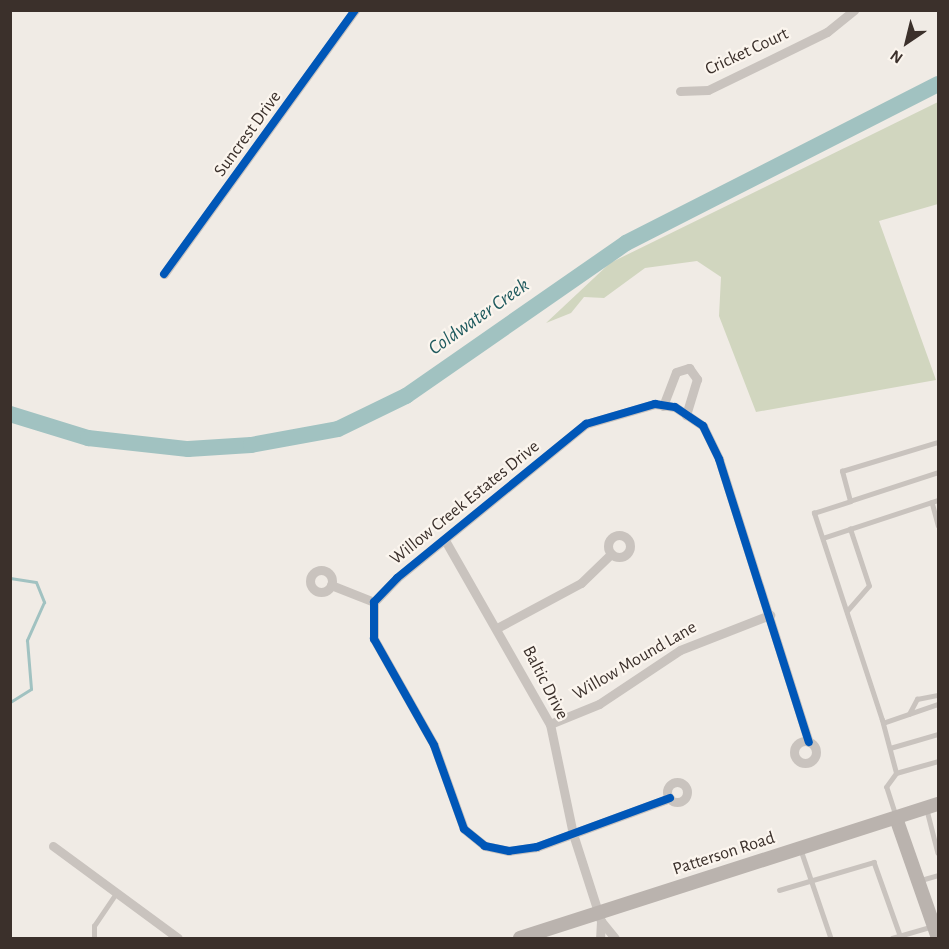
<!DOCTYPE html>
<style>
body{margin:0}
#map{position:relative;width:949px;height:949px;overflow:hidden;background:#f0ebe5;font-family:"Alegreya Sans",sans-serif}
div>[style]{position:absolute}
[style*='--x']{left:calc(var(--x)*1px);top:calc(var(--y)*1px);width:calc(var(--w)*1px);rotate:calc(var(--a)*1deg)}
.green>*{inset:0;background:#d1d6bf}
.stream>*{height:3px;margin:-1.5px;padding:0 1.5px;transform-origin:1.5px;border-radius:1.5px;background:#a1c2c1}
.river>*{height:16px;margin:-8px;padding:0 8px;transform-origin:8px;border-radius:8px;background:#a1c2c1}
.lane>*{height:4.5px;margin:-2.25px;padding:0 2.25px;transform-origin:2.25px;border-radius:2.25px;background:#c9c3be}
.street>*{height:9px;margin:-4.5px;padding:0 4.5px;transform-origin:4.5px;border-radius:4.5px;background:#c9c3be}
.street>.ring{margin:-4.5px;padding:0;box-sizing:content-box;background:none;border:9px solid #c9c3be;border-radius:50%}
.secondary>*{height:14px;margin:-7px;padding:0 7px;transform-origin:7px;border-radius:7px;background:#bab3ae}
.cycleway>*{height:8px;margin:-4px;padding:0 4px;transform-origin:4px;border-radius:4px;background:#0057b8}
span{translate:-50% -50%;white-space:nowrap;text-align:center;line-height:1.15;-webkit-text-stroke:4.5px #fbf5ee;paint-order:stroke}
.street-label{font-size:18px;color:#3b302b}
.water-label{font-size:20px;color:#1f5a5e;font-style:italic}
.frame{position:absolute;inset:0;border:12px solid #3b302b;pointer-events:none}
.north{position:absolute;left:877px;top:12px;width:60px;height:60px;-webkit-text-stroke:4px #fbf5ee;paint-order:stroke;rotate:215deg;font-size:16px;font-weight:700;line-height:24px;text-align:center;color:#3b302b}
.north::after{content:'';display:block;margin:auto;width:21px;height:27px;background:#3b302b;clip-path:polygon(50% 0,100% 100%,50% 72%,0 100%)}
</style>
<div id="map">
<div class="green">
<i style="clip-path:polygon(938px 102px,938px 204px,879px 221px,936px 380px,756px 412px,719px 316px,721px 277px,697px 261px,645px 268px,604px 298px,584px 297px,571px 313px,546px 323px,610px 263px)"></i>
</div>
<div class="stream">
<i style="--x:10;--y:578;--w:26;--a:9"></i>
<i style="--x:36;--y:582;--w:22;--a:68"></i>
<i style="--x:44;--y:602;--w:42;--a:114.1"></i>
<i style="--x:27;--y:640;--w:49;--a:85.3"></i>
<i style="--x:31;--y:689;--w:25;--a:148"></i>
</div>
<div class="river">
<i style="--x:10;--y:414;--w:82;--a:17.1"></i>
<i style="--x:88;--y:438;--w:101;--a:6.3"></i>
<i style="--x:188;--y:449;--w:63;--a:-3.6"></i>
<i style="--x:251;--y:445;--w:88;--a:-10.4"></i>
<i style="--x:338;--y:429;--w:76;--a:-25.9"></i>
<i style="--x:406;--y:396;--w:268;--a:-34.8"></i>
<i style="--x:626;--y:243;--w:350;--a:-27"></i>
</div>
<div class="lane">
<i style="--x:850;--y:501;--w:93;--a:-18.2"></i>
<i style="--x:932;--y:502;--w:24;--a:75"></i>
<i style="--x:823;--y:538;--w:121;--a:-18.3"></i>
<i style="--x:847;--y:611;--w:33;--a:-49"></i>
<i style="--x:869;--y:586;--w:60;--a:-108.4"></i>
<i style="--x:909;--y:714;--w:17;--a:-62"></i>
<i style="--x:917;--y:699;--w:21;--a:-11"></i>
<i style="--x:883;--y:723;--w:58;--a:-19.1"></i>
<i style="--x:890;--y:748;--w:50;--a:-16.3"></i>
<i style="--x:896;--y:773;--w:44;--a:-15.9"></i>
<i style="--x:927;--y:810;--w:44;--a:75.7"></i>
<i style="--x:895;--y:814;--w:28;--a:-108"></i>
<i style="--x:886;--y:787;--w:17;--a:-54"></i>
<i style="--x:896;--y:773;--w:55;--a:-104.8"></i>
<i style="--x:882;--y:720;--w:218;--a:-108.2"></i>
<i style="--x:814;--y:513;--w:38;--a:-18"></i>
<i style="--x:850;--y:501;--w:31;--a:-105"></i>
<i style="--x:842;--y:471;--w:100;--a:-16.8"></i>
<i style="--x:801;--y:850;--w:93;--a:71.2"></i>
<i style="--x:921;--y:880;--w:18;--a:-16"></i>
<i style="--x:779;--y:890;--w:99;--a:-16.4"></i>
<i style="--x:874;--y:862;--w:81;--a:70.4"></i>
<i style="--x:94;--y:938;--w:12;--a:-90"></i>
<i style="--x:94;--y:926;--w:40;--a:-56"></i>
<i style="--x:892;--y:938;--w:43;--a:-16.3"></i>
</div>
<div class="street">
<i style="--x:680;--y:91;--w:28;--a:-2"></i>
<i style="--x:708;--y:90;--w:132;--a:-26"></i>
<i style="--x:827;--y:32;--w:35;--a:-39"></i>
<i style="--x:164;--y:274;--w:326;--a:-54.1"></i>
<i style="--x:663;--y:406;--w:36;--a:-69"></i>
<i style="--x:676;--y:372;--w:14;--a:-17"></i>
<i style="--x:689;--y:368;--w:14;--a:54"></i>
<i style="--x:697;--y:379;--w:38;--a:107"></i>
<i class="ring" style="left:608px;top:535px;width:13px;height:13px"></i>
<i style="--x:446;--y:542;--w:210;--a:60.3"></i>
<i style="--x:550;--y:724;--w:112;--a:78.2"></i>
<i style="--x:573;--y:834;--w:91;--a:72.2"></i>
<i style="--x:601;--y:921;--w:17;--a:93"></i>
<i class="ring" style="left:310px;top:570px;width:13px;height:13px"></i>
<i style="--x:331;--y:585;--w:46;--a:21.6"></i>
<i style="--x:497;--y:628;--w:95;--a:-28.2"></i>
<i style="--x:581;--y:583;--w:42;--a:-44"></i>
<i style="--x:550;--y:724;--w:53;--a:-22.2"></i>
<i style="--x:599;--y:704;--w:97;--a:-33.7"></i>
<i style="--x:680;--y:650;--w:97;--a:-21.3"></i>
<i class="ring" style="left:794px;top:741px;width:13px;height:13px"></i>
<i class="ring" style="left:667px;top:782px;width:11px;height:11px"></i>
<i style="--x:670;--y:798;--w:142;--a:159.8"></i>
<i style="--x:537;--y:847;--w:28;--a:172"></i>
<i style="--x:509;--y:851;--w:25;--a:-168"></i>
<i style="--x:485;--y:846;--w:27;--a:-141"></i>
<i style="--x:464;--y:829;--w:89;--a:-109.7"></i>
<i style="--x:434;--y:745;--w:122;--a:-119.5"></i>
<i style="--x:374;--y:639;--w:37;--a:-90"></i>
<i style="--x:374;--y:602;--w:33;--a:-46"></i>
<i style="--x:397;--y:578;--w:244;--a:-39.2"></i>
<i style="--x:586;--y:424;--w:72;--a:-16.2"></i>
<i style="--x:655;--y:404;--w:20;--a:9"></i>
<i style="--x:675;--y:407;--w:34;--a:34"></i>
<i style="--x:703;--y:426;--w:37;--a:64"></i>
<i style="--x:719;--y:459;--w:297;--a:72.4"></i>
<i style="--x:53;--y:846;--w:155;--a:36.4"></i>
<i style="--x:601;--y:921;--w:22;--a:51"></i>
</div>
<div class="secondary">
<i style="--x:896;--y:818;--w:127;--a:70.7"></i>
<i style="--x:520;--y:938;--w:439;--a:-17.8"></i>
</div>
<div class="cycleway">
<i style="--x:164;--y:274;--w:326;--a:-54.1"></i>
<i style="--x:670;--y:798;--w:142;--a:159.8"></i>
<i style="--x:537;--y:847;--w:28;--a:172"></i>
<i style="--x:509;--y:851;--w:25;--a:-168"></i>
<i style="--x:485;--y:846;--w:27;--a:-141"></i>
<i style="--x:464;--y:829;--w:89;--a:-109.7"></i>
<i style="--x:434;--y:745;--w:122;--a:-119.5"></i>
<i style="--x:374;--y:639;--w:37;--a:-90"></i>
<i style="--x:374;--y:602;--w:33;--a:-46"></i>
<i style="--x:397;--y:578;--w:244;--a:-39.2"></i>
<i style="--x:586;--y:424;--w:72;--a:-16.2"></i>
<i style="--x:655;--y:404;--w:20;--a:9"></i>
<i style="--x:675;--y:407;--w:34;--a:34"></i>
<i style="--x:703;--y:426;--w:37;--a:64"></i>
<i style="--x:719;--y:459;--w:297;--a:72.4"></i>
</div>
<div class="street-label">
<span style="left:747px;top:52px;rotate:-25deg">Cricket Court</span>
<span style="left:248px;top:134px;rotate:-54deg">Suncrest Drive</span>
<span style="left:465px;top:503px;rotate:-39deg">Willow Creek Estates Drive</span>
<span style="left:635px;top:661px;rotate:-30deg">Willow Mound Lane</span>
<span style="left:545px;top:683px;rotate:63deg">Baltic Drive</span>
<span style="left:724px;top:854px;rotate:-18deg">Patterson Road</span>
</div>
<div class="water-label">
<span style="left:479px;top:317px;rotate:-35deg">Coldwater Creek</span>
</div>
<div class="frame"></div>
<div class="north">N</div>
</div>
